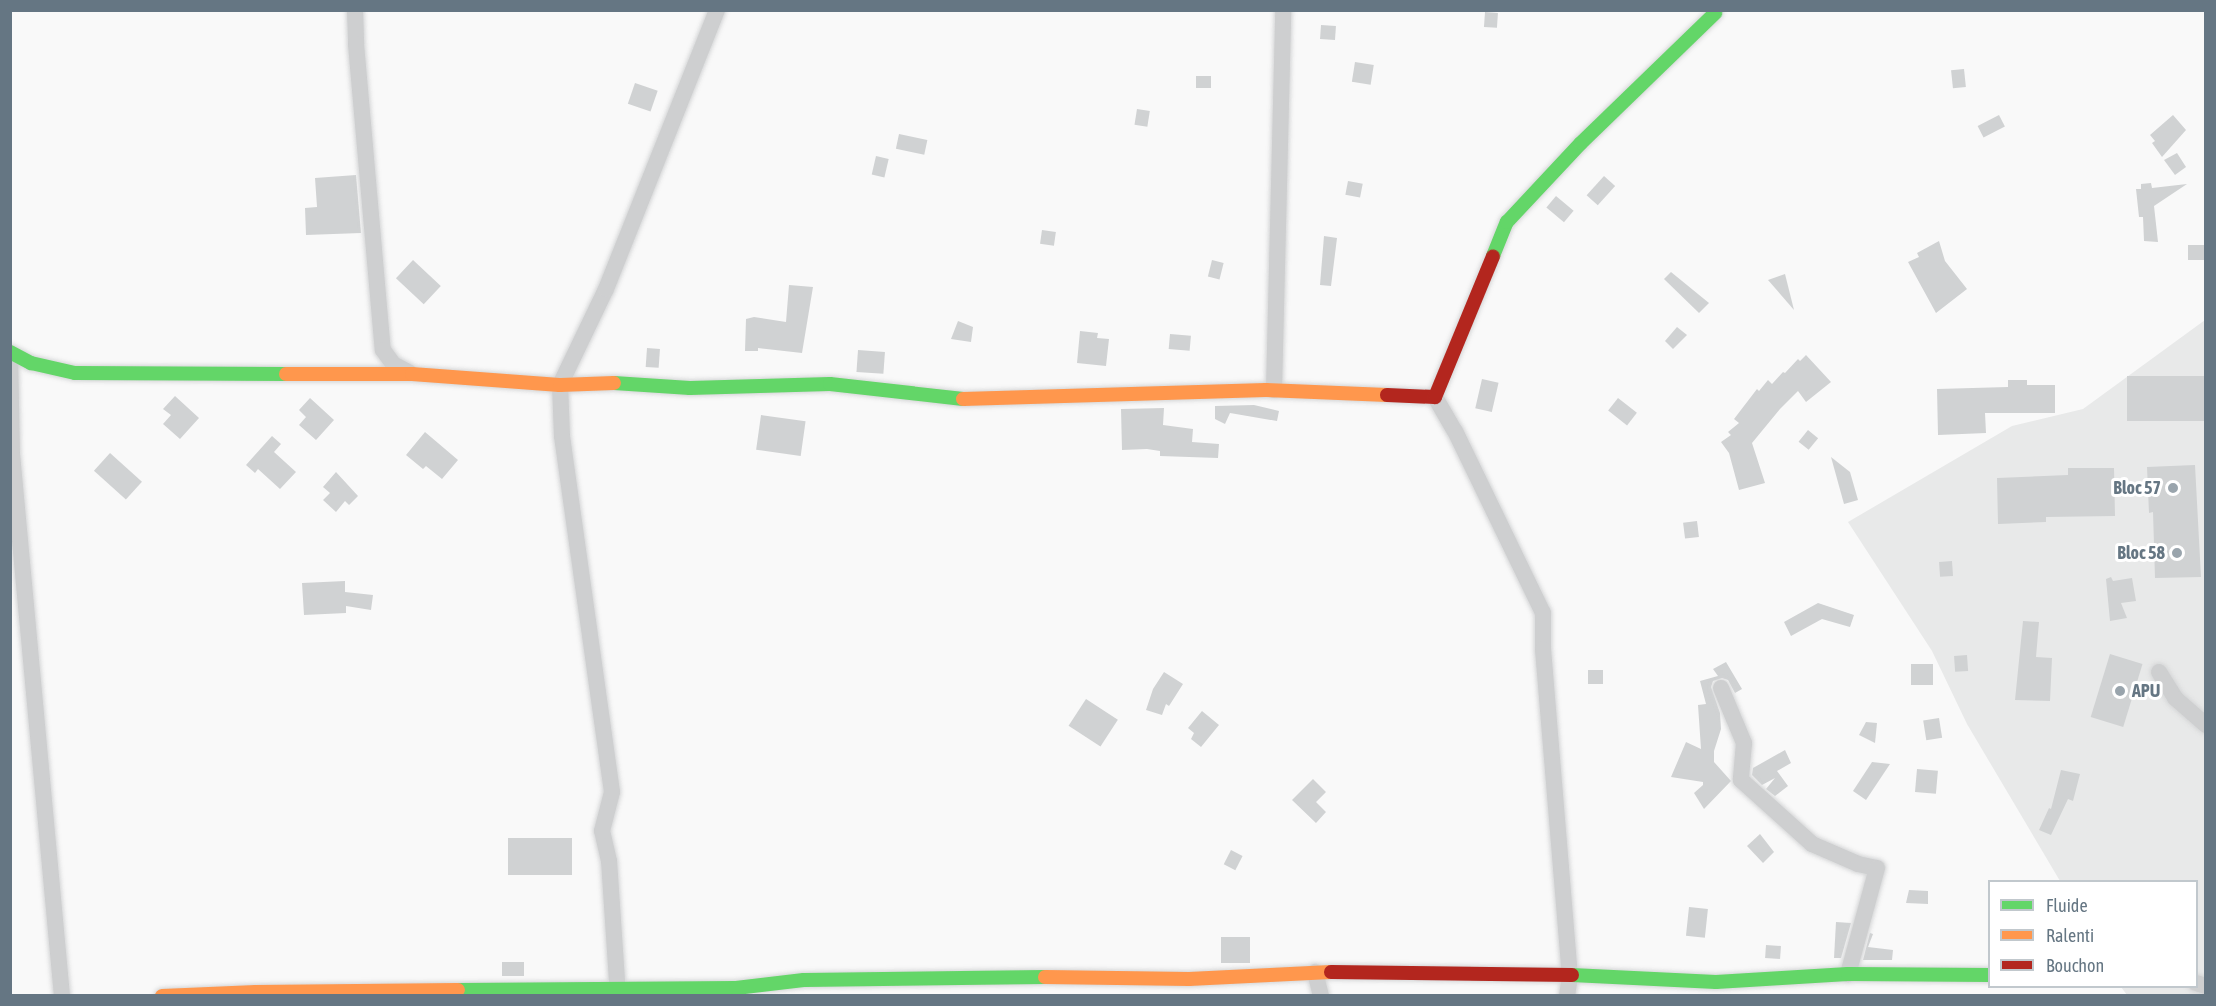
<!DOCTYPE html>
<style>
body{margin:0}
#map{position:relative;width:2216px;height:1006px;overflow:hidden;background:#f9f9f9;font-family:"Asap Condensed",sans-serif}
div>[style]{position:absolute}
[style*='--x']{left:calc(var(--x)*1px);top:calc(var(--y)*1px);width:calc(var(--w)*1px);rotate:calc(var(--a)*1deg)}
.built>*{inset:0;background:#e8e9e9}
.building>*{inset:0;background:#d0d2d3;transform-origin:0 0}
.roads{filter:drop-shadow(0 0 2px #d5d6d7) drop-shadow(0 0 2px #d5d6d7)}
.street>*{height:16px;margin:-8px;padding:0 8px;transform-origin:8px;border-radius:8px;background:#cecfd0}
.fast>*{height:14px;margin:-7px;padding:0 7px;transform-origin:7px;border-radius:7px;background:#63d668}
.slow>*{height:14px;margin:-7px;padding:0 7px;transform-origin:7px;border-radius:7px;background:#ff974d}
.jam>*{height:14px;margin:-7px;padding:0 7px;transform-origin:7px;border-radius:7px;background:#b3261e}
.dots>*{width:16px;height:16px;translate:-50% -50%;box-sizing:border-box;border:3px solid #fff;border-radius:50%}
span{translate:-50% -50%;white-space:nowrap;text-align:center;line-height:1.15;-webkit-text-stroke:6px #fff;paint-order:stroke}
.poi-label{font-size:18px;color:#657683;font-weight:700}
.right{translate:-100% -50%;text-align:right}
.left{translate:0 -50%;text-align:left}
.frame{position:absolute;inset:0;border:12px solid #657683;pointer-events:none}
.legend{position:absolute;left:1988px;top:880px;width:210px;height:108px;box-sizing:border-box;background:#fff;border:2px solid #c1c8cd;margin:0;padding:8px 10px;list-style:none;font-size:18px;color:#657683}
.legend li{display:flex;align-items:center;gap:12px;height:30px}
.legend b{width:30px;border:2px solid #c1c8cd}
</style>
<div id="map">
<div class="built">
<i style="clip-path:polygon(2205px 320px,2205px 995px,2127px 995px,2121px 987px,2196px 986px,2196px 882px,2060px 881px,1967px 724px,1932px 651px,1848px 522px,2012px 426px,2083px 409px)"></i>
</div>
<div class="building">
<i style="left:1485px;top:12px;width:13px;height:15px;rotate:4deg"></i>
<i style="left:1321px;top:25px;width:15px;height:14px;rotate:4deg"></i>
<i style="left:1355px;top:62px;width:19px;height:20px;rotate:9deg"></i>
<i style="left:1964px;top:69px;width:18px;height:13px;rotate:84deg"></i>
<i style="left:1196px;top:76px;width:15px;height:12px"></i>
<i style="left:635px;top:83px;width:24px;height:22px;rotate:19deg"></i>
<i style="left:1137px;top:109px;width:13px;height:16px;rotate:9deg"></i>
<i style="left:1999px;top:115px;width:13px;height:24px;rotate:63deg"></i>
<i style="clip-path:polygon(2173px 115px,2186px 130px,2162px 157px,2152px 143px,2155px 141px,2150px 135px)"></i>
<i style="left:899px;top:134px;width:29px;height:15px;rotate:12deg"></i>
<i style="clip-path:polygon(2177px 153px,2186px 167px,2175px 175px,2164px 160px)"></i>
<i style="left:876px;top:156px;width:13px;height:19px;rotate:13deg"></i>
<i style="clip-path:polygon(356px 175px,361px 233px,306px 235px,305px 208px,317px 207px,315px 178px)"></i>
<i style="left:1604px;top:176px;width:15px;height:26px;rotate:42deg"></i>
<i style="left:1348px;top:181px;width:15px;height:14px;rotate:11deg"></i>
<i style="clip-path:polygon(2151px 183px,2152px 188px,2187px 184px,2154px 206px,2158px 242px,2144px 241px,2143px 217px,2139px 217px,2136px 189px,2141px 189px,2141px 184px)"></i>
<i style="left:1556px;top:196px;width:23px;height:15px;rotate:40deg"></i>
<i style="left:1042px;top:230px;width:14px;height:14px;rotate:8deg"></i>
<i style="clip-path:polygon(1324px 236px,1337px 238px,1331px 286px,1320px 285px)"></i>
<i style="clip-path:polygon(1939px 241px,1945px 261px,1967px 289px,1936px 313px,1908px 262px,1919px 257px,1917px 253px)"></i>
<i style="left:2205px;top:245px;width:15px;height:17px;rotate:90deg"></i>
<i style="left:413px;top:260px;width:38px;height:25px;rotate:43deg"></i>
<i style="left:1212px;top:260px;width:12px;height:17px;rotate:14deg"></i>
<i style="clip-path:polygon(1671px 272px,1709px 303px,1699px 313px,1664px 279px)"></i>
<i style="clip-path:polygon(1785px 274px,1794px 310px,1768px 280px)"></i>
<i style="clip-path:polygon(789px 285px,813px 287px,802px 353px,758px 348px,758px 351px,745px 351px,746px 319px,754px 317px,786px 322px)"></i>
<i style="clip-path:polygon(958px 321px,973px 327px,971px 342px,951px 339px)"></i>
<i style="clip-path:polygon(1677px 327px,1687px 335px,1673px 349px,1665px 341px)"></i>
<i style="clip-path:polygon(1080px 331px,1098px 333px,1097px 338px,1109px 339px,1106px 366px,1077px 363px)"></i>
<i style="left:1170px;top:334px;width:21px;height:15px;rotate:5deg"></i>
<i style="left:647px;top:348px;width:13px;height:19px;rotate:4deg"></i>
<i style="left:858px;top:350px;width:27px;height:22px;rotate:4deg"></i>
<i style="clip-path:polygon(1806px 355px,1831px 382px,1806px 402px,1798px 391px,1780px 409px,1752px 443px,1765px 483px,1739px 490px,1729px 453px,1721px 442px,1731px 435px,1728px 432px,1739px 423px,1734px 419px,1757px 389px,1759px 391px,1768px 380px,1772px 384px,1783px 372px,1785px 373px,1798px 359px,1800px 361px)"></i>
<i style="left:2205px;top:376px;width:45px;height:78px;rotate:90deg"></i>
<i style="left:1482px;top:379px;width:17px;height:30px;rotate:13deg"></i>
<i style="clip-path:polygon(2008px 380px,2027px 380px,2027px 385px,2055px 385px,2055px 413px,1985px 413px,1986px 433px,1938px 435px,1937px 389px,2008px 387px)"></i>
<i style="clip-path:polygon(175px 396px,199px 418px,180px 439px,163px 424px,171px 415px,163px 409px)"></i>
<i style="clip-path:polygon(310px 398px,334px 420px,316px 440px,299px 425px,306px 417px,299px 410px)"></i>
<i style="left:1618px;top:398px;width:24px;height:16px;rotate:38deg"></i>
<i style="clip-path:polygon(1254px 405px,1279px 411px,1277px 421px,1230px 413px,1225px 424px,1215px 419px,1215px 406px)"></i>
<i style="clip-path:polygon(1164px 408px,1163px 425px,1193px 429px,1192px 442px,1219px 444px,1218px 458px,1160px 456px,1160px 451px,1147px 449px,1122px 450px,1121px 409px)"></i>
<i style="left:761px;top:415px;width:45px;height:35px;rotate:8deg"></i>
<i style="left:1808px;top:430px;width:13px;height:15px;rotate:39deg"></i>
<i style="clip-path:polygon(425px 432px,458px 460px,442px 479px,426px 466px,423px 469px,406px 455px)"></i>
<i style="clip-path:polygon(272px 436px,281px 444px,274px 452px,296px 472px,280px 489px,258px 469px,255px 473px,246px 465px)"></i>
<i style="left:110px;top:453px;width:43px;height:24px;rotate:42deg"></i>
<i style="clip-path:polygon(1831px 457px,1850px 472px,1858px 500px,1844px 504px)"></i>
<i style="clip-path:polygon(2195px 465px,2201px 577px,2155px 578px,2153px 512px,2149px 513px,2147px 467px)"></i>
<i style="clip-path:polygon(2068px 468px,2114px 468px,2115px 516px,2046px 517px,2046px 522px,1998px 524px,1997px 478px,2068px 475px)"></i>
<i style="clip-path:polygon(336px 472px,358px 496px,349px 505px,345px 501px,336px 512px,323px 500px,330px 493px,323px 487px)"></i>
<i style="left:1697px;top:521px;width:16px;height:14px;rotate:83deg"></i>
<i style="left:1952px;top:561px;width:15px;height:13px;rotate:86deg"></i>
<i style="clip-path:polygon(2111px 577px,2113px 581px,2132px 578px,2136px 601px,2121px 603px,2127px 618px,2110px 621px,2106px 579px)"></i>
<i style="clip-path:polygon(345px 581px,345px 592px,373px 595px,371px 610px,346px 606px,346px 613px,304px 615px,302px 583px)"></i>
<i style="clip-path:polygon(1818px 603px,1854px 615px,1850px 627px,1822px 619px,1791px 636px,1784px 622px)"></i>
<i style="clip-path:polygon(2023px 621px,2039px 622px,2036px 657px,2052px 658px,2050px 701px,2015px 700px)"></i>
<i style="left:2110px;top:654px;width:34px;height:66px;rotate:17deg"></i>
<i style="left:1967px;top:655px;width:16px;height:13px;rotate:86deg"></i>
<i style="clip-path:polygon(1726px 662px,1742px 689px,1735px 693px,1728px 680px,1722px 678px,1713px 681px,1711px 687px,1720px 713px,1721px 729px,1714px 751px,1714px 762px,1731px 781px,1704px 809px,1694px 793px,1703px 785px,1703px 782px,1671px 777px,1686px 742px,1701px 749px,1698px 705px,1706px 704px,1700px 681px,1718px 676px,1713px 669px)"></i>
<i style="left:1911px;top:664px;width:22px;height:21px"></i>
<i style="left:1588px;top:670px;width:15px;height:14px"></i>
<i style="clip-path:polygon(1164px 672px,1183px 684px,1169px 706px,1166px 704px,1162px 715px,1146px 710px,1153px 689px)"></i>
<i style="left:1086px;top:699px;width:38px;height:32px;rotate:33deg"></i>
<i style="clip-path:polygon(1202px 711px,1219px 725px,1201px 747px,1191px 739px,1194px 733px,1188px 728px)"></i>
<i style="left:1939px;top:718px;width:20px;height:16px;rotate:81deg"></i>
<i style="clip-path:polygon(1866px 722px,1877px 723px,1875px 743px,1859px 735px)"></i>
<i style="clip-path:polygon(1785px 750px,1791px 763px,1777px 771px,1788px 786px,1775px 796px,1766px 789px,1775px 778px,1762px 785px,1752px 775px,1753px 768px)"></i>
<i style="clip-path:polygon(1872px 762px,1890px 764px,1866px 800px,1853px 791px)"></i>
<i style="left:1917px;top:769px;width:21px;height:23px;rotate:5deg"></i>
<i style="clip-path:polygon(2061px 770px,2080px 774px,2073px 801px,2068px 799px,2051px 835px,2039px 830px,2049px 808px,2051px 809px)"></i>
<i style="clip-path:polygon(1313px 779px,1326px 792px,1316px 802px,1326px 812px,1316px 823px,1292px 800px)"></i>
<i style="clip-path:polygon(1760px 834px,1774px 852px,1763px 863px,1747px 846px)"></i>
<i style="left:572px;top:838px;width:37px;height:64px;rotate:90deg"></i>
<i style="left:1231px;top:850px;width:13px;height:16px;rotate:27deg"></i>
<i style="clip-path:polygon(1909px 890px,1928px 891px,1928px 904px,1906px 903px)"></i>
<i style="left:1689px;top:907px;width:19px;height:29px;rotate:6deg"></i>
<i style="clip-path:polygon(1836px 922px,1851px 923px,1841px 958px,1834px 958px)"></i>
<i style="clip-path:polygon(1872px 925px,1870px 933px,1873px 934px,1868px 947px,1893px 950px,1892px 960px,1863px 960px)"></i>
<i style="left:1221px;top:937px;width:29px;height:26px"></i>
<i style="left:1766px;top:945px;width:15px;height:13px;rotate:4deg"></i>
<i style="left:502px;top:962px;width:22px;height:14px"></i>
</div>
<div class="roads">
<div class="street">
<i style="--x:355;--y:10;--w:34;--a:88"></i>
<i style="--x:356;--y:44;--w:307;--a:85"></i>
<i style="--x:383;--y:350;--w:17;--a:54"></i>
<i style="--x:393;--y:364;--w:19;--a:28"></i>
<i style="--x:10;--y:353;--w:101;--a:88.9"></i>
<i style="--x:12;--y:454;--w:544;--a:84.73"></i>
<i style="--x:1274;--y:390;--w:380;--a:-88.6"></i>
<i style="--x:1435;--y:397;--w:39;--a:60"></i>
<i style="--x:1455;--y:431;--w:202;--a:64.2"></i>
<i style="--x:1543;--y:613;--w:36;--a:90"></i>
<i style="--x:1543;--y:649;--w:327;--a:85.3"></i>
<i style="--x:1570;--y:975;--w:21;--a:98"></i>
<i style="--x:2159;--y:672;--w:31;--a:58"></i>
<i style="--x:2175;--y:698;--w:41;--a:41.1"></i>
<i style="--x:1721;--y:688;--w:60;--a:67.3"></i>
<i style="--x:1744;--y:743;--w:37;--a:95"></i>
<i style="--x:1741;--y:780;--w:96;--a:42"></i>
<i style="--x:1812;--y:844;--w:50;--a:23.5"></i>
<i style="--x:1858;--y:864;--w:19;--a:12"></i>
<i style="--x:1877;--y:868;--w:110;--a:105.3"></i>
<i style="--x:1315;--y:972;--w:25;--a:76"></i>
<i style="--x:2196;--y:983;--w:10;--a:17"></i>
<i style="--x:618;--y:996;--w:135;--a:-93.8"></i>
<i style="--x:609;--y:861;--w:31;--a:-103"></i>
<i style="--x:602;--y:831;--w:40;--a:-75.6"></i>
<i style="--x:612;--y:792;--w:359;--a:-98"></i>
<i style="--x:562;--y:436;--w:51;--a:-92.2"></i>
<i style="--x:560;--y:385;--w:106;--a:-64.4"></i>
<i style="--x:606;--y:289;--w:300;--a:-68.3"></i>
</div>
<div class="fast">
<i style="--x:1493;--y:256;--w:37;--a:-68"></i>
<i style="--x:1507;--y:222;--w:108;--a:-46.9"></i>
<i style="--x:1581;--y:143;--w:187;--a:-44.1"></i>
<i style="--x:10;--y:352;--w:24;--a:28"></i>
<i style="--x:31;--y:363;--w:45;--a:12.8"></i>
<i style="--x:75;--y:373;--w:211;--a:0.3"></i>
<i style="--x:614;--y:383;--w:76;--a:3.8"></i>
<i style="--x:690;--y:388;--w:140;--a:-1.6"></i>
<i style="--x:830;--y:384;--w:134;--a:6.4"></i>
<i style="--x:1572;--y:975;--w:144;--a:2.8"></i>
<i style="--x:1716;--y:982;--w:132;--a:-3.5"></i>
<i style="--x:1848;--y:974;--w:142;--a:0.4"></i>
<i style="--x:458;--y:990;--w:278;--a:-0.4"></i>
<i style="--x:736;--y:988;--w:68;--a:-6.7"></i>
<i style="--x:804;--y:980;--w:241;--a:-0.7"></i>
</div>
<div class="slow">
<i style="--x:286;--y:374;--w:126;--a:0"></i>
<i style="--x:412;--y:374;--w:148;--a:4.3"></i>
<i style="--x:560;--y:385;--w:54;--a:-2.1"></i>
<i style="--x:963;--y:399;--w:303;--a:-1.7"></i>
<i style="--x:1266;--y:390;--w:121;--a:2.4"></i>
<i style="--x:1045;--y:977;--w:144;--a:0.8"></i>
<i style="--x:1189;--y:979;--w:142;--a:-2.8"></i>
<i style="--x:162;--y:996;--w:94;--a:-2.4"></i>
<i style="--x:256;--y:992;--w:202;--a:-0.6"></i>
</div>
<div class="jam">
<i style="--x:1387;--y:395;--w:48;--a:2.4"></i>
<i style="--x:1435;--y:397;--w:152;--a:-67.6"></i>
<i style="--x:1331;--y:972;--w:241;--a:0.7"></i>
</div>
</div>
<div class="dots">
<i style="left:2173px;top:488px;background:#99a4ac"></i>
<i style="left:2177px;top:553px;background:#99a4ac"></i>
<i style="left:2120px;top:691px;background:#99a4ac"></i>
</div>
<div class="poi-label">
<span class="right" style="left:2161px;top:488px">Bloc 57</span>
<span class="right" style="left:2165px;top:553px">Bloc 58</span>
<span class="left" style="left:2132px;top:691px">APU</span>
</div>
<div class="frame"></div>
<ul class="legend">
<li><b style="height:8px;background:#63d668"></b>Fluide</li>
<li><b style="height:8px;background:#ff974d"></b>Ralenti</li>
<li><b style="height:8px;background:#b3261e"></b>Bouchon</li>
</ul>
</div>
